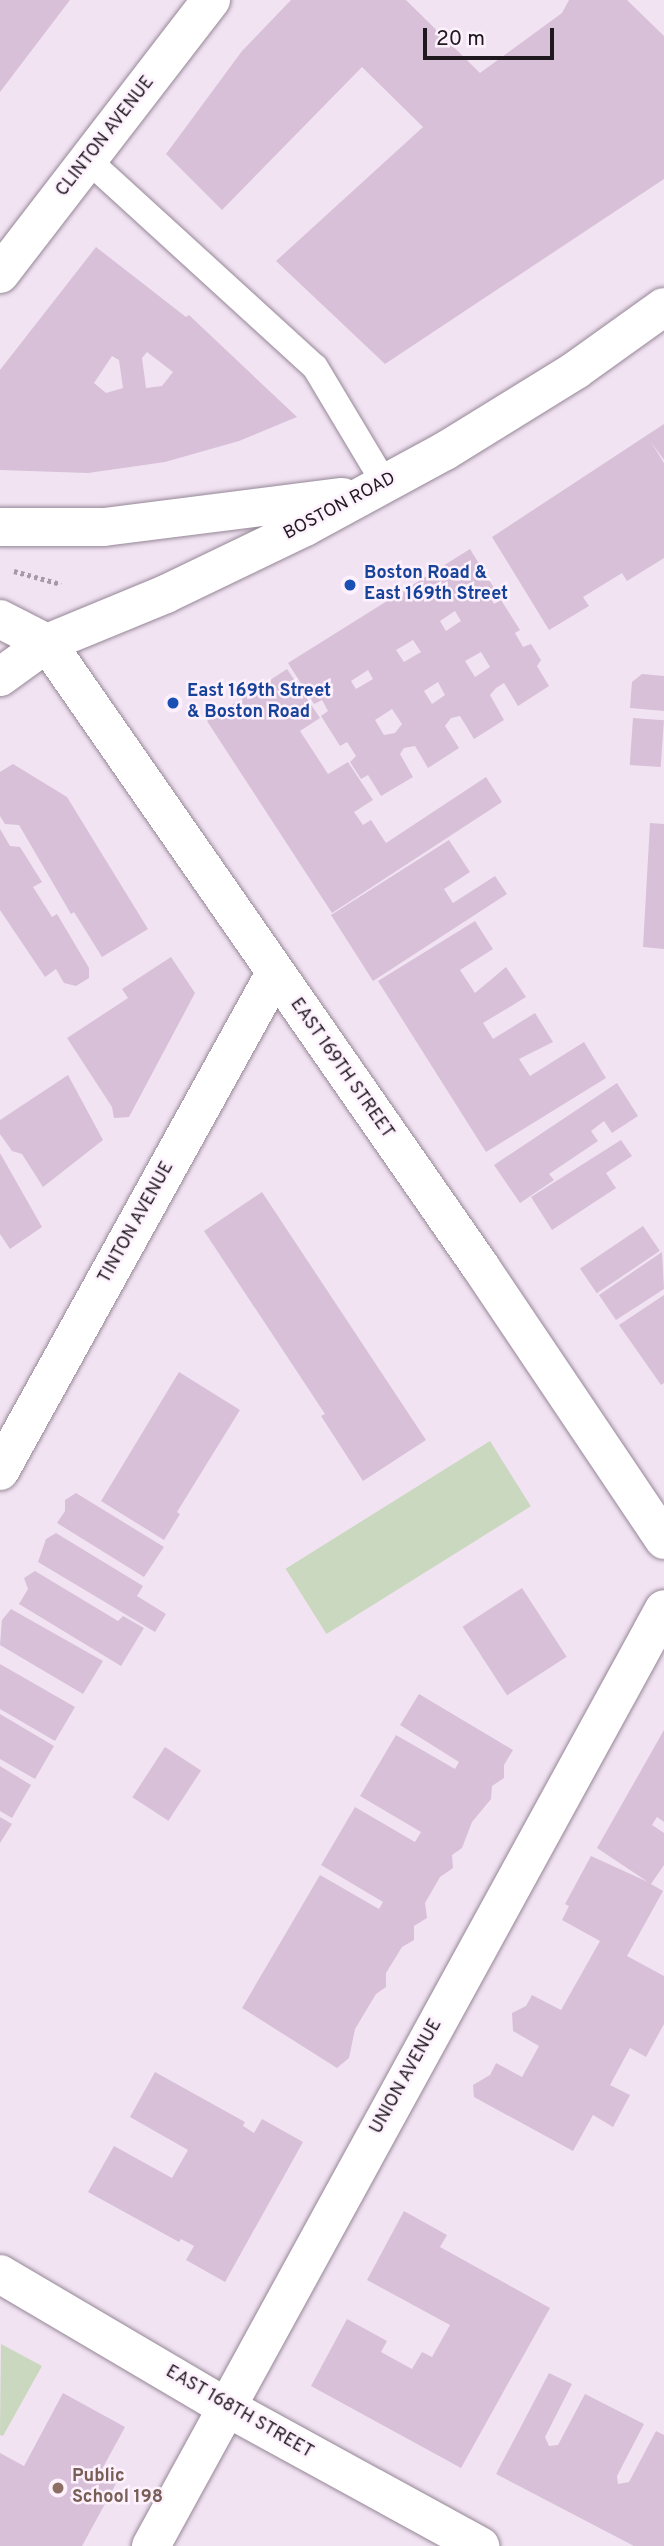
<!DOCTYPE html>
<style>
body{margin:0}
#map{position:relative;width:664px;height:2546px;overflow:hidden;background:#f2e3f3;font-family:Overpass,sans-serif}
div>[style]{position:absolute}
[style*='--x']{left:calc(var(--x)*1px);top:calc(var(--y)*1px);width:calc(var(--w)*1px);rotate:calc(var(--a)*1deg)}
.green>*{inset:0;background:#c9d8bf;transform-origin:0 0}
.building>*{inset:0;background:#d7c0d8;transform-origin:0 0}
.path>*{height:4.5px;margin-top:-2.25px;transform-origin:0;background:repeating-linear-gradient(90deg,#a69aa7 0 3.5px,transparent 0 7px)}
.roads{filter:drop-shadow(0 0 2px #958796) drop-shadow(0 0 2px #958796)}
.lane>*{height:26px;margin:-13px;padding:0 13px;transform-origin:13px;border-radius:13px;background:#fff}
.street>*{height:38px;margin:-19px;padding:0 19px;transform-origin:19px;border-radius:19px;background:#fff}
.secondary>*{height:38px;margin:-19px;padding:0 19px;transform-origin:19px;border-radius:19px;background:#fff}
.dots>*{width:19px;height:19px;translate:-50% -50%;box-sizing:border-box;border:4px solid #fef1fe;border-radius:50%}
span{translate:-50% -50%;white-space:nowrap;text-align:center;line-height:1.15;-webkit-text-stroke:5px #fef1fe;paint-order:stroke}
.street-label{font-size:18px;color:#1f191f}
.transit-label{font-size:18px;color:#164399;font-weight:700}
.left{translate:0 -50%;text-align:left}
.education-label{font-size:18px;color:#785e54;font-weight:700}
.scale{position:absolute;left:423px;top:28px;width:131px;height:32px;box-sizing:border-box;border:4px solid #1f191f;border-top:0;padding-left:9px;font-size:21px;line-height:24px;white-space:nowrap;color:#1f191f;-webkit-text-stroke:5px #fef1fe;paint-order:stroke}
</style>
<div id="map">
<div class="green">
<i style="left:490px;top:1441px;width:77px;height:241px;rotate:58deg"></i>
<i style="clip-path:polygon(1px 2344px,42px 2366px,3px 2436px,0 2435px)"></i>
</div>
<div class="building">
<i style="clip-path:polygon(0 0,70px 0,0 92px)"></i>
<i style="clip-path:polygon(291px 0,406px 0,480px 73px,562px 13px,569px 0,627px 0,664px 36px,664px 179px,385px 364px,276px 261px,423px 127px,362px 67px,222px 210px,166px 154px,242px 51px)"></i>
<i style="clip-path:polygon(evenodd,96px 247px,186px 317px,189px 315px,297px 417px,239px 441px,165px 462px,88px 473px,0 470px,0 370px,96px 247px,147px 352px,173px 372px,162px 386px,146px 388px,142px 358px,147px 352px,96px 247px,112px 356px,119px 360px,123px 388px,106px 393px,94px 383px,112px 356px)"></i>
<i style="clip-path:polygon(664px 424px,664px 460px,651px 442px,664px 463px,664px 558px,627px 581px,622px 573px,583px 597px,589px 606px,549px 630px,492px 537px)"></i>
<i style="clip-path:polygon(evenodd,470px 549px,494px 588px,487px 592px,494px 604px,501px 600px,520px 630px,515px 633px,523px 647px,531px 644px,541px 660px,537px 666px,549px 686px,518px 706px,504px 683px,496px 688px,490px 695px,504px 720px,474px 739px,460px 716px,451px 718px,445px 726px,459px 748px,428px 768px,415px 746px,404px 748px,400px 754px,413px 777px,381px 796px,368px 775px,361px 779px,350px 762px,356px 756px,347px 742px,340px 746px,321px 716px,328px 711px,322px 700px,314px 704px,288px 663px,470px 549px,455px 611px,461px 621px,446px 631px,440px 621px,455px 611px,470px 549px,413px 640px,421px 652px,404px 662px,396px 650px,413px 640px,470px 549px,481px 652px,490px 667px,475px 677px,465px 661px,481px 652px,470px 549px,368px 670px,373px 679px,356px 689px,351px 681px,368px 670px,470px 549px,438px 682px,445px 695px,432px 704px,424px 691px,438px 682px,470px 549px,392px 709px,402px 724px,395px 733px,384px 735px,375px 720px,392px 709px)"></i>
<i style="clip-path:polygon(287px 669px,320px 718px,300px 731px,328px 774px,348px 762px,373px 800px,354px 812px,363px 825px,371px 820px,386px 843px,486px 777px,502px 802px,332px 913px,207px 721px)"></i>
<i style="clip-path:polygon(642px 674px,664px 676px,664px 711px,630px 708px,632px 682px)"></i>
<i style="left:633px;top:718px;width:31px;height:47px;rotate:4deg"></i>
<i style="clip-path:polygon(13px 764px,67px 797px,148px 929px,102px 957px,74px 912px,71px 914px,19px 825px,5px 824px,0 816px,0 772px)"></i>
<i style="clip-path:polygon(650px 823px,664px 824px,664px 949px,643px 947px)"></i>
<i style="clip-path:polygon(0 829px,10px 846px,20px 847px,42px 882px,33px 887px,52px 917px,57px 914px,89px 968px,89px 978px,76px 986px,64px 983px,56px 969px,45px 977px,0 910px)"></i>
<i style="clip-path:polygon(449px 840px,470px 872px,444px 889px,453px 903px,495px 876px,507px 894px,373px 981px,331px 915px)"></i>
<i style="clip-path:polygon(475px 921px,493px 949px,460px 970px,475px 993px,506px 967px,526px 997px,483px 1023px,493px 1039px,535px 1013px,553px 1042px,519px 1059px,530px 1076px,584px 1042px,606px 1078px,486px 1152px,378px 981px)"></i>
<i style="clip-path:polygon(171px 957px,195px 993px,129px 1117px,114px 1118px,112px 1107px,67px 1038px,128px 998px,122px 989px)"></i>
<i style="clip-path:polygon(68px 1075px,103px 1140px,43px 1187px,22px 1154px,12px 1151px,0 1134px,0 1120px)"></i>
<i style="clip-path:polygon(617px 1083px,638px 1116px,612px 1133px,604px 1121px,591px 1131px,598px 1141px,549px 1174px,554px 1180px,520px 1203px,494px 1165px)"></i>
<i style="clip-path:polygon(621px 1140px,632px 1156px,606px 1173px,616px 1188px,552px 1230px,531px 1197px)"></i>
<i style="clip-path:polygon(0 1153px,42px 1227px,10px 1249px,0 1234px)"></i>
<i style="clip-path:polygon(262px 1192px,426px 1440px,363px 1481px,321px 1416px,325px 1414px,204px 1231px)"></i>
<i style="left:643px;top:1226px;width:30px;height:76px;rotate:56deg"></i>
<i style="clip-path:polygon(662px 1252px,664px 1289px,616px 1320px,599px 1295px)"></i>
<i style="clip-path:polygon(664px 1295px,664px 1383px,661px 1385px,619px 1325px)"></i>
<i style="clip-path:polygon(179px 1372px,240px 1410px,177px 1512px,180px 1514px,164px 1540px,101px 1501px)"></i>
<i style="clip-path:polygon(76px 1493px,164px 1547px,144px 1577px,57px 1523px,65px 1511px,65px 1500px)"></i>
<i style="clip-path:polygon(56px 1533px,143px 1586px,137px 1596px,166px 1614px,155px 1632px,38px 1562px,46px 1539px)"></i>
<i style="clip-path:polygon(35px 1571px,118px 1621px,123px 1616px,144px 1628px,121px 1666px,19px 1604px,28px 1589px,24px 1578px)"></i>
<i style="left:522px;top:1588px;width:82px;height:71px;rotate:57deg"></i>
<i style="clip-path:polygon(11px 1609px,103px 1661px,83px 1694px,0 1645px,2px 1620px)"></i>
<i style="clip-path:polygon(0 1664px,75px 1707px,55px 1741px,0 1709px)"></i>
<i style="clip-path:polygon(419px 1694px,513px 1750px,504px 1765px,504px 1778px,492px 1786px,491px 1799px,472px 1822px,462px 1848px,452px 1855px,453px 1868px,440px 1877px,425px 1903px,427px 1918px,414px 1926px,414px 1940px,402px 1947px,386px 1973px,386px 1987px,376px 1994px,355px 2029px,349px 2058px,337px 2068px,242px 2008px,320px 1875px,379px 1909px,383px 1902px,321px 1865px,355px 1807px,415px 1842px,421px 1832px,360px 1796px,396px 1735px,455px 1769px,459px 1762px,400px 1725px)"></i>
<i style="clip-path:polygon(0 1714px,54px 1746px,35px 1779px,0 1759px)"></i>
<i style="clip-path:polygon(664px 1730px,664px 1822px,657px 1817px,652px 1825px,664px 1833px,664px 1865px,651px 1884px,663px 1891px,627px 1956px,664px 1976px,664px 2024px,646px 2057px,630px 2048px,610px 2085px,630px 2095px,613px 2127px,593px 2115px,573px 2151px,474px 2097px,473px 2085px,490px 2075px,496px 2063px,522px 2077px,539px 2046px,513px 2031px,512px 2013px,526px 2006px,532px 1995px,561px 2010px,600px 1941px,562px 1920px,569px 1906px,565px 1904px,591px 1856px,648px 1882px,597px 1848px)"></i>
<i style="left:165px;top:1747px;width:43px;height:60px;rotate:33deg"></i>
<i style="clip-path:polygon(0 1766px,31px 1785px,12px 1818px,0 1811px)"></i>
<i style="clip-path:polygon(0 1817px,12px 1824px,0 1843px)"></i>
<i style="clip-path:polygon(155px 2072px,245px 2122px,243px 2126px,254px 2133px,262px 2119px,303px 2142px,225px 2282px,186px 2260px,194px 2246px,181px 2239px,179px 2242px,88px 2192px,114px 2146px,172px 2178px,188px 2150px,130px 2117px)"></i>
<i style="clip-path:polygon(404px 2211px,447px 2235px,440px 2247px,550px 2308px,461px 2468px,311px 2386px,347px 2319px,387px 2341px,381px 2352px,412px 2369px,422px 2352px,432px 2357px,450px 2325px,367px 2280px)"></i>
<i style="clip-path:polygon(549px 2373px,572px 2384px,545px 2437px,549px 2446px,558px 2445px,585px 2394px,644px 2424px,617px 2476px,618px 2484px,629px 2482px,656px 2431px,664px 2435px,664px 2546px,634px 2546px,496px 2474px)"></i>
<i style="clip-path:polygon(63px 2393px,125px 2427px,101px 2471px,118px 2480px,82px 2546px,0 2546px,0 2453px,24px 2466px)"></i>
</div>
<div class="path">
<i style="--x:14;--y:571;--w:49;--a:15.5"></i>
</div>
<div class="roads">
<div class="lane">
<i style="--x:88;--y:160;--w:307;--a:42.4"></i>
<i style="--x:315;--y:367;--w:136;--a:59.1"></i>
</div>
<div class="street">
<i style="--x:0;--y:274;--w:346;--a:-52.4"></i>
<i style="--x:0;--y:1471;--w:567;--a:-61.08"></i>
<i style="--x:0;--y:2274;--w:262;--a:30.5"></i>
<i style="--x:226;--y:2407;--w:290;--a:28.7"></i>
<i style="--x:151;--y:2546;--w:1068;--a:-61.3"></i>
</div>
<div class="secondary">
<i style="--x:0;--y:527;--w:104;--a:0"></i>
<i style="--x:104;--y:527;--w:240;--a:-7.2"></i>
<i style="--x:0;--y:619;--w:53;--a:27.1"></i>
<i style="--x:47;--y:643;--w:759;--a:55.2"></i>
<i style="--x:480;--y:1266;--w:330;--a:56.1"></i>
<i style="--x:0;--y:677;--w:58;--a:-35.9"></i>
<i style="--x:47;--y:643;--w:129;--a:-22.4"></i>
<i style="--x:166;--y:594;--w:154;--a:-25.7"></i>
<i style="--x:305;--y:527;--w:159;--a:-28.5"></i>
<i style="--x:445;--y:451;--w:154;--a:-31.7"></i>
<i style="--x:576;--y:370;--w:108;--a:-35.6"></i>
</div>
</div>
<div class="dots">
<i style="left:350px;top:585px;background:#1a4fb4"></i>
<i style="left:173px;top:703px;background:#1a4fb4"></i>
<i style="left:58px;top:2488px;background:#8d6e63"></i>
</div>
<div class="street-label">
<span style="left:106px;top:137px;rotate:-52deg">CLINTON AVENUE</span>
<span style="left:340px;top:507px;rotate:-28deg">BOSTON ROAD</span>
<span style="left:341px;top:1069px;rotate:55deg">EAST 169TH STREET</span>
<span style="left:137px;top:1223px;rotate:-61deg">TINTON AVENUE</span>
<span style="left:407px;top:2077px;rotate:-61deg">UNION AVENUE</span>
<span style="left:239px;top:2413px;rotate:30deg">EAST 168TH STREET</span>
</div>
<div class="transit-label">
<span class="left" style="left:364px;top:585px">Boston Road &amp;<br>East 169th Street</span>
<span class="left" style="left:187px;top:703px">East 169th Street<br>&amp; Boston Road</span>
</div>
<div class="education-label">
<span class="left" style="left:72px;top:2488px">Public<br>School 198</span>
</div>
<div class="scale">20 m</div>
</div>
